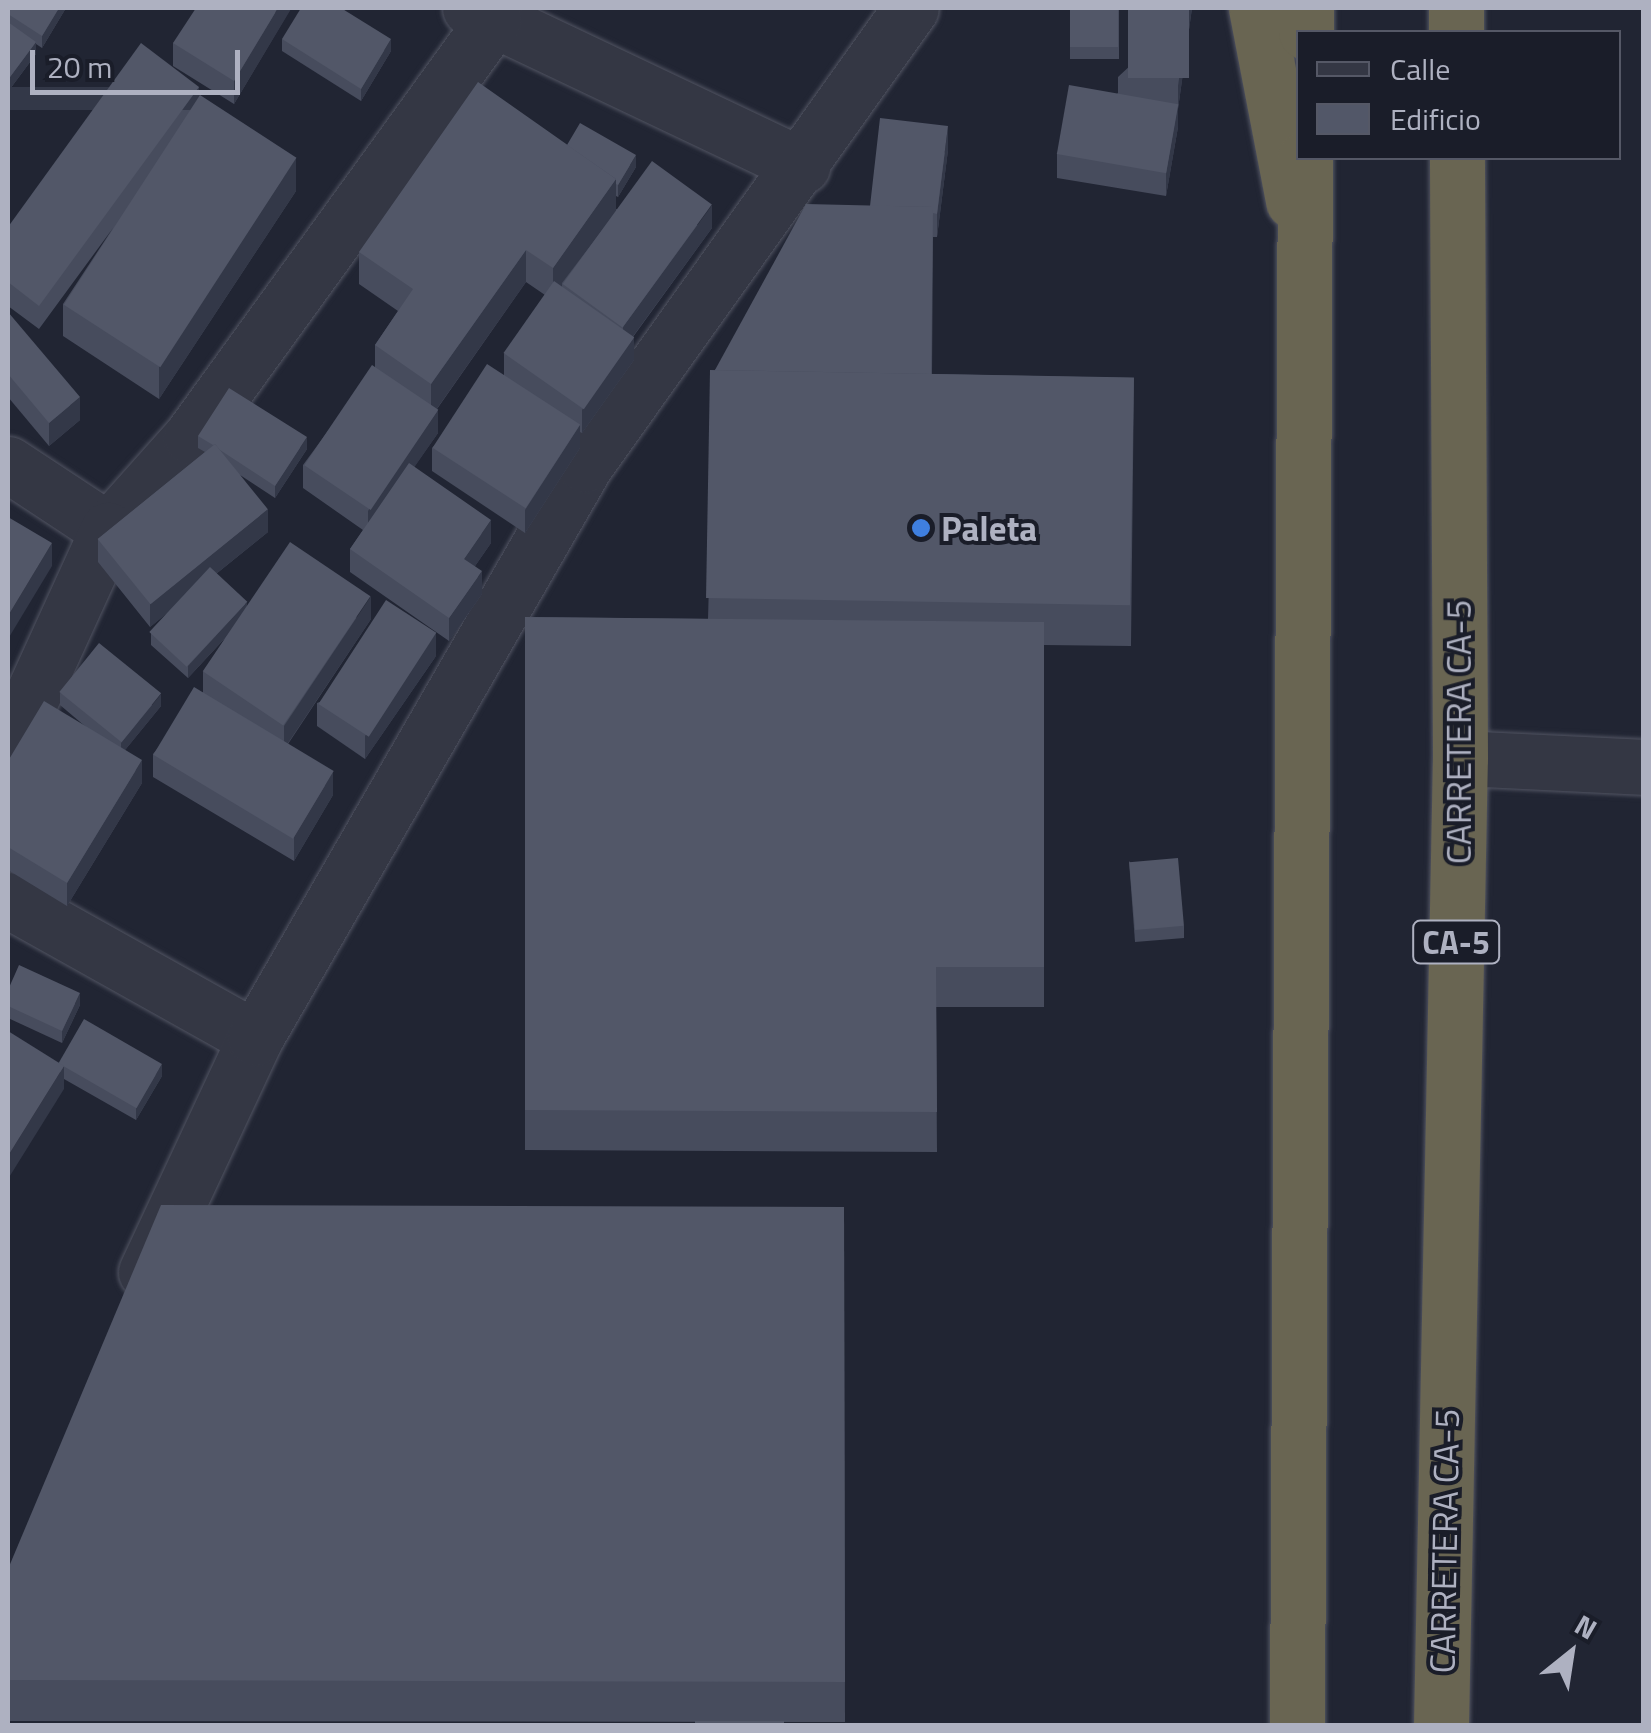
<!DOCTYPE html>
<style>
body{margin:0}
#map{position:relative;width:1651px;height:1733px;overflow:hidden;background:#212533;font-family:"Titillium Web",sans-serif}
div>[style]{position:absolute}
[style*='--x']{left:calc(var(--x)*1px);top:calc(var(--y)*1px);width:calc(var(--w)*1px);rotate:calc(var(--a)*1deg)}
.roads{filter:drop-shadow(0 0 2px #515462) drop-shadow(0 0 2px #515462)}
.minor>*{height:55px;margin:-27.5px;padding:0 27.5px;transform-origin:27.5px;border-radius:27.5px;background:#343744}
.highway>*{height:55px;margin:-27.5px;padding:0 27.5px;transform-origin:27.5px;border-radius:27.5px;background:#696552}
.wall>*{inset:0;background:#474c5d;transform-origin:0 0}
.shaded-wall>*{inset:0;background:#333848;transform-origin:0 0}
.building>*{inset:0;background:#525768;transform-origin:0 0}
.dots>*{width:28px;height:28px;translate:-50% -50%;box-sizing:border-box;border:5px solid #1a1d29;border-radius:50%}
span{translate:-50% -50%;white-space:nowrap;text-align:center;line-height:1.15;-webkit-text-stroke:8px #1a1d29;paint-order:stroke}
.shield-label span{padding:2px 8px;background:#1a1d29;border:2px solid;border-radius:8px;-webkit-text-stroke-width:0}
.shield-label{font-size:32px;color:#aeb1c1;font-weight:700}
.poi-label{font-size:35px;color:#aeb1c1;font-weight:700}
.left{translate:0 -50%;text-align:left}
.street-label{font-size:35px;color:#aeb1c1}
.frame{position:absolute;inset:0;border:10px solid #aeb1c1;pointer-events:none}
.legend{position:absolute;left:1296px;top:30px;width:325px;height:130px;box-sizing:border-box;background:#1a1d29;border:2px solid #555866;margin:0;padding:12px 18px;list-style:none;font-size:30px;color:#aeb1c1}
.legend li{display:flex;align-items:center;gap:20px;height:50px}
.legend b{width:50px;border:2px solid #555866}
.north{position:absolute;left:1521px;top:1603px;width:100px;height:100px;-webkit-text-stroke:8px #1a1d29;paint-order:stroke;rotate:30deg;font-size:28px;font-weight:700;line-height:40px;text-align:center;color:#aeb1c1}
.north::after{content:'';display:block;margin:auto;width:35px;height:45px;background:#aeb1c1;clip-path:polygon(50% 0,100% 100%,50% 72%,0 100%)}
.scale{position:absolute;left:30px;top:50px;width:210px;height:45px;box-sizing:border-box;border:5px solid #aeb1c1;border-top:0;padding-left:12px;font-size:30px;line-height:35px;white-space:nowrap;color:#aeb1c1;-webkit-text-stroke:8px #1a1d29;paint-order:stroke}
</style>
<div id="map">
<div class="roads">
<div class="minor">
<i style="--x:470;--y:8;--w:368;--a:25.4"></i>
<i style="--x:8;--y:464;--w:120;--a:33.4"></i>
<i style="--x:108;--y:530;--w:125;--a:-48.3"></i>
<i style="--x:191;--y:437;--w:516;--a:-54.06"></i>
<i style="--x:8;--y:749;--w:241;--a:-65.5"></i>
<i style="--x:1460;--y:758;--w:184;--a:2.8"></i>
<i style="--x:8;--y:900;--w:283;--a:29.2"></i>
<i style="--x:146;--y:1272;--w:258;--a:-65"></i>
<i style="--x:255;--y:1038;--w:661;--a:-60.06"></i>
<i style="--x:585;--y:465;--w:561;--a:-54.5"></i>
</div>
<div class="highway">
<i style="--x:1256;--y:8;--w:197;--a:79.1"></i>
<i style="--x:1456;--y:8;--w:24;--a:90"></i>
<i style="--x:1306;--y:32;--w:24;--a:-90"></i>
<i style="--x:1297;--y:1726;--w:1568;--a:-89.71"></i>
<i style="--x:1441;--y:1726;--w:968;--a:-88.88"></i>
<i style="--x:1460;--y:758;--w:600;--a:-90.29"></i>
</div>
</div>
<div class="wall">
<i style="clip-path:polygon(8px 8px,66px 8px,42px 48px,36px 44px,36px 54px,10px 89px,8px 87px)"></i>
<i style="clip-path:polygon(291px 8px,234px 104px,173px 66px,173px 43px)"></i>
<i style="left:1070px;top:8px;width:49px;height:51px"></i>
<i style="clip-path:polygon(1192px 8px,1178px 109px,1178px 127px,1166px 196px,1057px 178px,1057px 154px,1118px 93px,1118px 77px)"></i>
<i style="clip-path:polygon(282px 39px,391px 51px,361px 101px,282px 51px)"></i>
<i style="clip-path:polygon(199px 95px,296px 191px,159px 399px,63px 336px,63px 304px,113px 228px,39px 329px,8px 306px,8px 227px)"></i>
<i style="clip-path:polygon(567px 145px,636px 167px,618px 197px,616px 196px,616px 209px,712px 228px,633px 337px,634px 360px,582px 433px,580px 432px,580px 448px,525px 533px,432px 471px,432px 448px,504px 375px,504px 354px,545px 295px,526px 282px,437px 409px,438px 433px,414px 467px,491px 543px,475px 566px,482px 594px,449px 641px,350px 572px,350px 549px,363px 530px,303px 488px,303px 465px,375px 367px,375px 345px,398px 311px,359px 284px,359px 252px)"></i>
<i style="clip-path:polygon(948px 150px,937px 237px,933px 237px,932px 374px,1134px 378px,1131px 646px,1044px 645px,1044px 1007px,936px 1007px,937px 1152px,525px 1150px,525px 617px,708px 619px,715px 370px,870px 206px)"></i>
<i style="clip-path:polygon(8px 312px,80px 420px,49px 446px,8px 397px)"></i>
<i style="clip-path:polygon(198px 436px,307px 449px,275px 498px,240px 475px,268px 532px,216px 574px,247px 606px,371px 619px,288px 744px,333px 795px,294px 861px,153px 777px,153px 754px,203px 692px,203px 672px,227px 636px,188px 678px,151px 645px,151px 633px,173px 608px,150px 627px,98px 562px,98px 539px,205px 452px,198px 448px)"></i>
<i style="clip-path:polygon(436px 656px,365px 759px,317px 726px,317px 703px)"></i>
<i style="clip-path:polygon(60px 693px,161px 706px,125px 750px,142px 783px,67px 906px,8px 870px,8px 761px,86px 727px,60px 705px)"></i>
<i style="clip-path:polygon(1129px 861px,1184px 926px,1184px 938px,1135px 942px)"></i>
<i style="clip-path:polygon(8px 990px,80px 1005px,62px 1043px,8px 1018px)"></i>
<i style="clip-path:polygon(58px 1063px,162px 1076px,136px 1120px,64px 1079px,64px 1089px)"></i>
<i style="clip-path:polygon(844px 1207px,845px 1722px,8px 1721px,8px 1569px)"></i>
</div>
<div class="shaded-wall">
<i style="clip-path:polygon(59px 8px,66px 8px,42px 48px,42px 36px)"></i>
<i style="clip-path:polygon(278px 8px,291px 8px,291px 9px,234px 104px,234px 81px)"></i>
<i style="clip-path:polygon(1189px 8px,1192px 8px,1178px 109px,1178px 86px)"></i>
<i style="clip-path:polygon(391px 39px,391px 51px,361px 101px,361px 89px)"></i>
<i style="clip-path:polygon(36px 42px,36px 54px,10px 89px,10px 77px)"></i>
<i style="left:199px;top:87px;width:23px;height:271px;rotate:90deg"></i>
<i style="clip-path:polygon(1178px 104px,1178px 127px,1166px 196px,1166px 173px)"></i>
<i style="clip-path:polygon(948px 126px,948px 150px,937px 237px,937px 214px)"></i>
<i style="clip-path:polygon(636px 155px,636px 167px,618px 197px,618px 185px)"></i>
<i style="clip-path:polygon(296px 158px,296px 191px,159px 399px,159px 367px)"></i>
<i style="clip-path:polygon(616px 179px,616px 212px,562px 283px,562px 288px,553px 301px,553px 268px)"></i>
<i style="clip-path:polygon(712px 205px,712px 228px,623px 350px,623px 327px)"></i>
<i style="clip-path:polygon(526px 250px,526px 282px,431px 417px,431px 384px)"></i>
<i style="clip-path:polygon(634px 337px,634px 360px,582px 433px,582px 410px)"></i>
<i style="clip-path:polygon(80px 397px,80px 420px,49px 446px,49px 423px)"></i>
<i style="clip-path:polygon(438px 410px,438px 433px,368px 534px,368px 511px)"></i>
<i style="clip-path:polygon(580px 425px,580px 448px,525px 533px,525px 510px)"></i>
<i style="clip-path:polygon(307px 437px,307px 449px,275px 498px,275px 486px)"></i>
<i style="clip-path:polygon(268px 509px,268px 532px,150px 627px,150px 604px)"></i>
<i style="clip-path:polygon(491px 520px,491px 543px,464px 582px,464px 559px)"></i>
<i style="clip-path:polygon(52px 543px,52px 566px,8px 639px,8px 616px)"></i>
<i style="clip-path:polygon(482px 571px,482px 594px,449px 641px,449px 618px)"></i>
<i style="clip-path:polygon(371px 596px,371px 619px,284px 749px,284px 726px)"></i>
<i style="clip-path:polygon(247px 602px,247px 614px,188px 678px,188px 666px)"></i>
<i style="clip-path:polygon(436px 633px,436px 656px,365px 759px,365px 736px)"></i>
<i style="clip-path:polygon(161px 694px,161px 706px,121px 755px,121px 743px)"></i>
<i style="clip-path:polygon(142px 760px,142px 783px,67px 906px,67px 883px)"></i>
<i style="clip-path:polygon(333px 772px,333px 795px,294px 861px,294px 837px)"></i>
<i style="clip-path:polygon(80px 993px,80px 1005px,62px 1043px,62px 1031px)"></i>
<i style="clip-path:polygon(162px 1064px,162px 1076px,136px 1120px,136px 1108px)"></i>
<i style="clip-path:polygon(64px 1066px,64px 1089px,8px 1179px,8px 1156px)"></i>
</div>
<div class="building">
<i style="clip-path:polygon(8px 8px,59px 8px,42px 36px,8px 14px)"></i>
<i style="clip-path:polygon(196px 8px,278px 8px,234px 81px,173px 43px)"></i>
<i style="clip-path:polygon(301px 8px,341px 8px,391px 39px,361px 89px,282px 39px)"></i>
<i style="left:1070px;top:8px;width:48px;height:39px"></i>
<i style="left:1128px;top:8px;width:61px;height:70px"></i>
<i style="clip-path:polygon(8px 22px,36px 42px,10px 77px,8px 75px)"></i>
<i style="clip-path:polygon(141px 43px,199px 87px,39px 306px,8px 282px,8px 227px)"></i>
<i style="clip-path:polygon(478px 82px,616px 179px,553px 268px,526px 250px,431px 384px,375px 345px,413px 289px,359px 252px)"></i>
<i style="left:1069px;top:85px;width:111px;height:70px;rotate:10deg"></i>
<i style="left:200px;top:95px;width:115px;height:250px;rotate:33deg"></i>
<i style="clip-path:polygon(880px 118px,948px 126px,937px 214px,933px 213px,933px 207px,870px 206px)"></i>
<i style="clip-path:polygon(580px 123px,636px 155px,618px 185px,616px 184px,616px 179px,567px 145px)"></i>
<i style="left:652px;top:161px;width:74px;height:152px;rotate:36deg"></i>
<i style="clip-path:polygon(806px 204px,933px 207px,931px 374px,715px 370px)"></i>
<i style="left:554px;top:281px;width:98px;height:88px;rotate:35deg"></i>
<i style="clip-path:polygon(8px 312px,80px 397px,49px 423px,8px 374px)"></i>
<i style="left:487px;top:364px;width:111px;height:100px;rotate:33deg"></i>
<i style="left:372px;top:365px;width:80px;height:121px;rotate:34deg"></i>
<i style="left:710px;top:370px;width:424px;height:228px;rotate:1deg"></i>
<i style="clip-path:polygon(229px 388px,307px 437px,275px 486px,220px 450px,215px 444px,213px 445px,198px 436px)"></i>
<i style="left:215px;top:444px;width:84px;height:151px;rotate:51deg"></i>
<i style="clip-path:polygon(409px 463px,491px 520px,464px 559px,482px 571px,449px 618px,350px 549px)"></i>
<i style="clip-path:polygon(8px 517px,52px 543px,8px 616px)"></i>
<i style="left:290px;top:542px;width:97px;height:156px;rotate:34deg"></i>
<i style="left:210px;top:567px;width:51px;height:89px;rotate:43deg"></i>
<i style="left:386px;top:600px;width:60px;height:124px;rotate:33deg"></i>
<i style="clip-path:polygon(525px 617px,1044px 622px,1044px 967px,936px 967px,937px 1112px,525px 1110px)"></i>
<i style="left:99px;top:643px;width:80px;height:63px;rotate:39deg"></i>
<i style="left:194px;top:687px;width:163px;height:79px;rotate:31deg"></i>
<i style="clip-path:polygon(44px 701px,142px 760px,67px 883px,8px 847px,8px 761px)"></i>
<i style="left:1178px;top:858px;width:68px;height:49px;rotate:85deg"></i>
<i style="clip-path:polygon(19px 965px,80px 993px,62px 1031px,8px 1006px,8px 990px)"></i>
<i style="left:84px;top:1019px;width:90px;height:51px;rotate:30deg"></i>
<i style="clip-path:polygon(8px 1031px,64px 1066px,8px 1156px)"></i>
<i style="clip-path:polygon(161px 1205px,844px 1207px,845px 1682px,8px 1680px,8px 1569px)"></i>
<i style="left:695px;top:1721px;width:89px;height:5px"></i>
</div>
<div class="dots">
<i style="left:921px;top:528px;background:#3f7fe0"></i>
</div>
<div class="shield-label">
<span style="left:1456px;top:942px">CA-5</span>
</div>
<div class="poi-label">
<span class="left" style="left:941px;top:528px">Paleta</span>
</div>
<div class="street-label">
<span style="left:1458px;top:732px;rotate:-90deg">CARRETERA CA-5</span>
<span style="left:1444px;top:1541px;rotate:-89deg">CARRETERA CA-5</span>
</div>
<div class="frame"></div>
<ul class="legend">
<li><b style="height:12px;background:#343744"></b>Calle</li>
<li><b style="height:28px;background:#525768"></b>Edificio</li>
</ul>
<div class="north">N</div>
<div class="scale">20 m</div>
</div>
